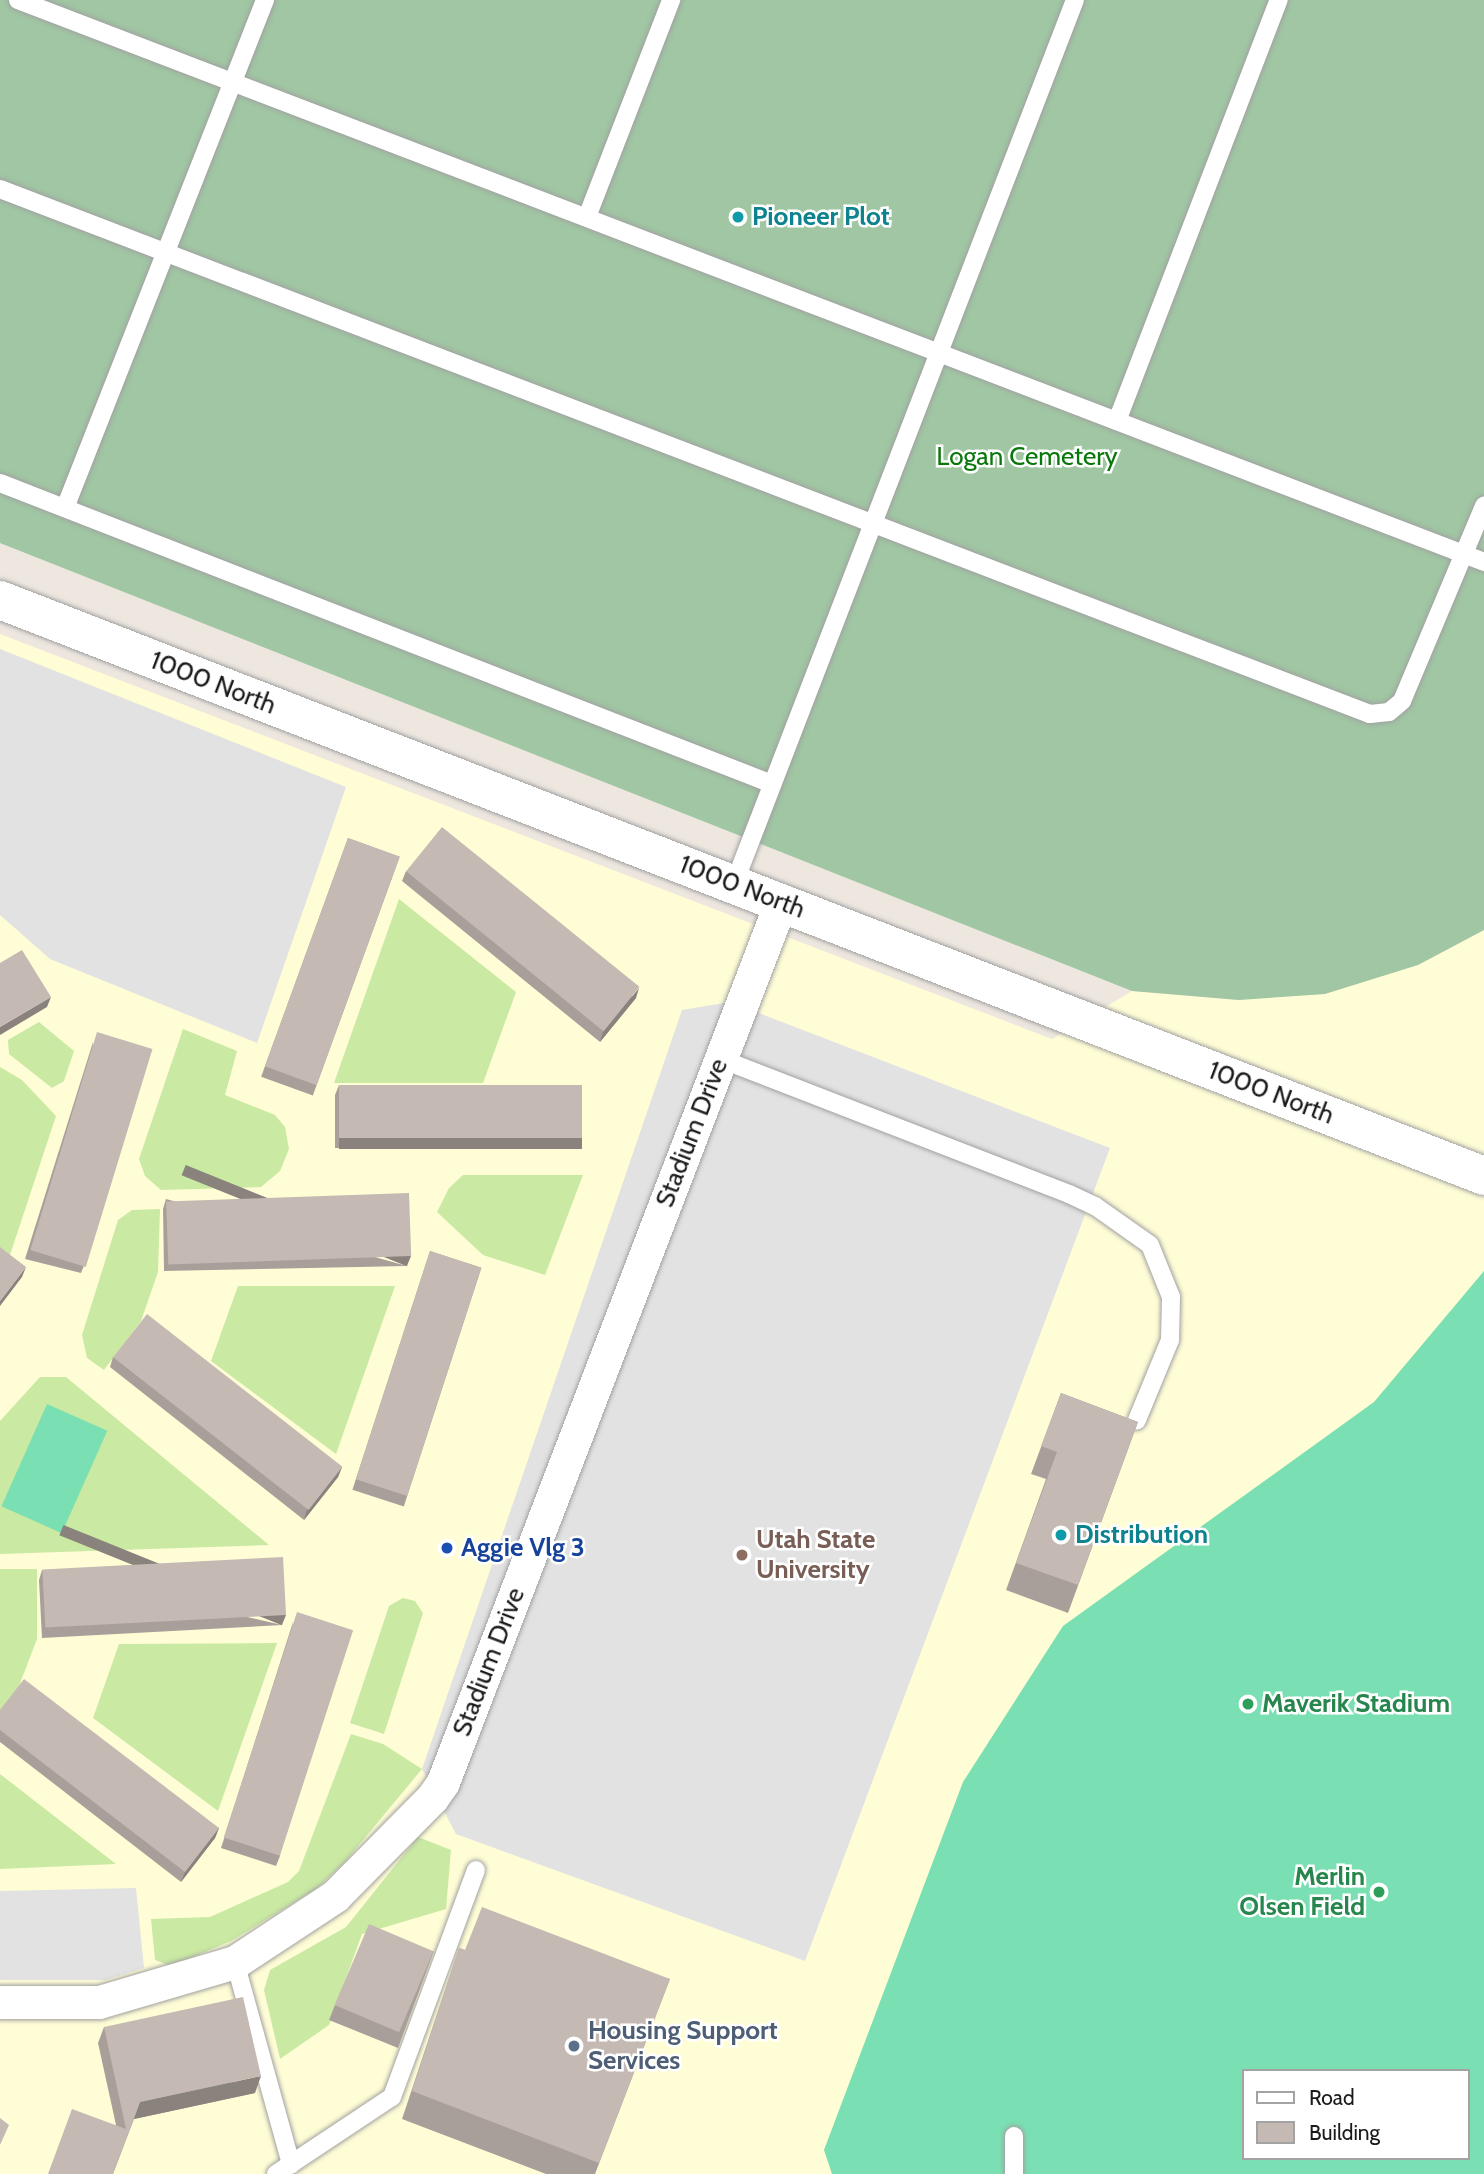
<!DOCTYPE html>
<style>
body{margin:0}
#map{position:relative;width:1484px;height:2174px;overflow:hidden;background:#ede7df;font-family:Cabin,sans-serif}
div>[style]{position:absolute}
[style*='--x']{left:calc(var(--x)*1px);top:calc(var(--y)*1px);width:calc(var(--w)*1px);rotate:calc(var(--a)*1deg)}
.education>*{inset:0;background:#fffdd6}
.grass>*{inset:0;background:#cae9a3}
.cemetery>*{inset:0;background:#a0c6a3}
.pitch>*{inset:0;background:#7adfb2;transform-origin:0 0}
.parking>*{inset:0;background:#e2e2e2}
.roads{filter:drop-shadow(0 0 2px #a1a1a1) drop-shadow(0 0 2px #a1a1a1)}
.service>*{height:18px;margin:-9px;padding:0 9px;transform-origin:9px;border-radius:9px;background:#fff}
.minor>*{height:33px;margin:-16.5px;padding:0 16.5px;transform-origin:16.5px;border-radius:16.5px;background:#fff}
.tertiary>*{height:38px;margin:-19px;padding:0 19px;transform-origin:19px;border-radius:19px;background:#fff}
.wall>*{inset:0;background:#a99f9a;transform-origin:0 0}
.shaded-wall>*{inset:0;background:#89827d;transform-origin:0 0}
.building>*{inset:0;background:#c4b9b3;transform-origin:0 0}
.dots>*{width:19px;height:19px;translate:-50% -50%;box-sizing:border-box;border:4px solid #fff;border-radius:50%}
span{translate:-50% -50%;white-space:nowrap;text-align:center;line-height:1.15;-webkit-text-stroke:5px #fff;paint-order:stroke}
.culture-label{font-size:26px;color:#0d838f;font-weight:700}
.left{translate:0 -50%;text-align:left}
.park-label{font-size:26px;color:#09780b}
.street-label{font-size:26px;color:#1a1a1a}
.education-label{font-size:26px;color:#785e54;font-weight:700}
.transit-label{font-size:26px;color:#164399;font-weight:700}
.leisure-label{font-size:26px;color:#27864d;font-weight:700}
.right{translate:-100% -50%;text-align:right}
.service-label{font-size:26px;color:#4e5e75;font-weight:700}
.legend{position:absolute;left:1242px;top:2069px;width:228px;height:91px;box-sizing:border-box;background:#fff;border:2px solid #a3a3a3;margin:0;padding:9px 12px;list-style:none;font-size:21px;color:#1a1a1a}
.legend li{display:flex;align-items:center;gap:14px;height:35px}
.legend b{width:35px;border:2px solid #a3a3a3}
</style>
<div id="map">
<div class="education">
<i style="clip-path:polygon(evenodd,0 634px,1052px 1039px,1132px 991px,1239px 1000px,1418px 965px,1484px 930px,1484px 2174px,0 2174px,0 634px,1244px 2071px,1468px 2071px,1468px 2158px,1244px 2158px,1244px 2071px)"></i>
</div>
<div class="grass">
<i style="clip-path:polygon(399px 899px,516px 992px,483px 1083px,334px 1083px)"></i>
<i style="clip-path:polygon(39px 1022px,74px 1051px,64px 1081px,52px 1088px,9px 1054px,8px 1040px)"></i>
<i style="clip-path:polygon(183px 1029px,237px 1051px,225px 1095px,275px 1115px,285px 1127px,289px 1149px,280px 1171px,261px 1187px,161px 1190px,145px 1176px,139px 1159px)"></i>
<i style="clip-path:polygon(0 1067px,22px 1080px,56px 1116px,10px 1255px,0 1248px)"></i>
<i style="clip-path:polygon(463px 1175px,583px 1175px,545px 1275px,483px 1255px,437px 1212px,449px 1188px)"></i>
<i style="clip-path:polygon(160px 1209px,158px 1272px,141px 1321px,104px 1370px,87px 1358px,82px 1335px,118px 1220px,132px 1210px)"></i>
<i style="clip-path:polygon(238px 1286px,395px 1286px,336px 1454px,211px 1361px)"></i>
<i style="clip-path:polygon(40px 1377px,66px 1377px,269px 1545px,0 1554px,0 1421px)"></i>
<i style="clip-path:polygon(0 1569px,37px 1569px,37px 1639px,19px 1686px,0 1711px)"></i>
<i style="clip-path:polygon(403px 1598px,415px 1601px,423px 1613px,384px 1734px,350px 1723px,389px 1606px)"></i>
<i style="clip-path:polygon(277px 1643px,218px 1811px,93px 1718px,119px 1644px)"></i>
<i style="clip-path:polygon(351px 1734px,383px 1744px,422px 1769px,344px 1863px,316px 1889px,231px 1941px,171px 1966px,155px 1960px,151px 1919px,210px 1917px,288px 1882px,299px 1871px)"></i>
<i style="clip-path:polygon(0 1774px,116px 1864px,0 1869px)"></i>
<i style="clip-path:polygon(418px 1837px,451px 1850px,446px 1909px,362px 1934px,329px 2025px,280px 2059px,264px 1990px,270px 1970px,346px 1927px)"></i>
</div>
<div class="cemetery">
<i style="clip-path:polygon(0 0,1484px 0,1484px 930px,1418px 965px,1325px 994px,1239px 1000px,1132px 991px,0 543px)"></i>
</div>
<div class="pitch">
<i style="clip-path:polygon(evenodd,1484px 1271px,1484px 2174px,832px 2174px,824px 2150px,963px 1782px,1063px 1626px,1374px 1402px,1484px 1271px,1244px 2071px,1468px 2071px,1468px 2158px,1244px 2158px,1244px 2071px)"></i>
<i style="left:47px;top:1404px;width:66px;height:112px;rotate:24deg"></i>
</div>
<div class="parking">
<i style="clip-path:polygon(0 649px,346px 787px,257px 1043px,50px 959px,0 915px)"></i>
<i style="clip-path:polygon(730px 1002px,1110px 1148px,805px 1961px,456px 1834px,422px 1769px,682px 1010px)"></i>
<i style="clip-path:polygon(136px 1888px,144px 1968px,105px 1980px,0 1980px,0 1891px)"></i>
</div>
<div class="roads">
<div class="service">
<i style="--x:18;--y:0;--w:1570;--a:20.97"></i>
<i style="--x:0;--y:189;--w:1467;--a:20.97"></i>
<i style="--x:1370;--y:714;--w:19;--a:-6"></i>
<i style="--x:1389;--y:712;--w:17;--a:-40"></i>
<i style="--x:1402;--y:701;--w:212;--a:-67.2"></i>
<i style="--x:587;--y:217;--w:233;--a:-68.8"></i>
<i style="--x:1117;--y:421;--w:451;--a:-69"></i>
<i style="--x:0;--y:483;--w:829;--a:21.3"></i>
<i style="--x:65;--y:508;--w:546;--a:-68.51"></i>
<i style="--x:734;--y:884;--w:947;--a:-68.91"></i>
<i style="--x:721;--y:1059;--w:373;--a:21.2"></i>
<i style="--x:1069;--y:1194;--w:29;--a:25"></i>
<i style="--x:1095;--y:1206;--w:67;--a:35.3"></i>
<i style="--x:1150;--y:1245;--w:56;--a:68"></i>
<i style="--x:1171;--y:1297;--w:43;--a:91.3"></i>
<i style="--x:1170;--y:1340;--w:87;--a:112.4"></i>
<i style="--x:235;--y:1962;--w:210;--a:74.5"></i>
<i style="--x:291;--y:2164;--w:121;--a:-33.6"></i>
<i style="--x:392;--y:2097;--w:242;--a:-69.7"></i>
<i style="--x:276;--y:2174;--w:18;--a:-34"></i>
<i style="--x:1014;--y:2174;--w:38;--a:-90"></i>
</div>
<div class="minor">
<i style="--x:0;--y:2002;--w:99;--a:0"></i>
<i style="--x:99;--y:2002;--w:142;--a:-16.4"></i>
<i style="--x:235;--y:1962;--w:120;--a:-33.4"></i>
<i style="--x:335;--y:1896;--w:138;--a:-45.3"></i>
<i style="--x:432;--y:1798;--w:19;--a:-55"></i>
<i style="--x:443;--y:1782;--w:943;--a:-68.99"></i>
</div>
<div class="tertiary">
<i style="--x:0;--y:600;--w:1592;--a:21.21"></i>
</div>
</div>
<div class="wall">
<i style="left:348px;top:838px;width:55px;height:254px;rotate:20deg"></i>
<i style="clip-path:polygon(406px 871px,636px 998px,600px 1042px,402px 881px)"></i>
<i style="clip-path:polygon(93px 1042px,85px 1263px,81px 1273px,25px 1259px)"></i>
<i style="clip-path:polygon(339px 1085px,582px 1138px,579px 1148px,335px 1148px,335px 1095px)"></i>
<i style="clip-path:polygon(166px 1199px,407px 1266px,164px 1271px,163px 1209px)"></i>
<i style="left:430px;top:1251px;width:54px;height:251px;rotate:18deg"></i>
<i style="clip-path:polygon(113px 1357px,342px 1467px,338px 1477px,304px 1520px,110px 1367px)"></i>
<i style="clip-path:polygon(1061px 1393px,1138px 1422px,1068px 1613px,1006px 1590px,1046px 1479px,1031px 1474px)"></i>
<i style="clip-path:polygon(42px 1570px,282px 1625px,42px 1638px,39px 1580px)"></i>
<i style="clip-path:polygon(293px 1622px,280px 1856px,276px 1866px,221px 1848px)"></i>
<i style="clip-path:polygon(0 1710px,219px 1828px,215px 1838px,181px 1882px,0 1742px)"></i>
<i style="clip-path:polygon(459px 1948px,465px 1950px,670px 1979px,595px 2174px,546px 2174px,402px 2119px)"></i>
<i style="clip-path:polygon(434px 1951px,398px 2048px,329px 2020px,335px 2005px)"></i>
<i style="clip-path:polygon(104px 2027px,255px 2093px,134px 2119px,113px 2174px,116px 2125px,98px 2043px)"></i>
</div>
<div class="shaded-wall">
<i style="clip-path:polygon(639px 988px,636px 998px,600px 1042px,603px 1032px)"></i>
<i style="clip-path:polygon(51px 997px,47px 1007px,0 1035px,0 1027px)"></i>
<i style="left:339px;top:1138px;width:243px;height:11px"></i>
<i style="left:411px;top:1256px;width:11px;height:243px;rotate:112deg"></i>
<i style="clip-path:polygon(26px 1267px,22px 1277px,0 1306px,0 1301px)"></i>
<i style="clip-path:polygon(342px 1467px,338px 1477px,304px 1520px,307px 1510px)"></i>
<i style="left:286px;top:1615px;width:11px;height:240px;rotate:112deg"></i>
<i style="clip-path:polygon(219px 1828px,215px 1838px,181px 1882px,185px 1872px)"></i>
<i style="clip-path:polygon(261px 2076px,255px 2093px,134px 2119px,140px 2102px)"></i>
</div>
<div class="building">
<i style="left:442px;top:827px;width:254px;height:57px;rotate:39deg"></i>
<i style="left:348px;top:838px;width:55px;height:243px;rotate:20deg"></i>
<i style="clip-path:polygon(22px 950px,51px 997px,0 1027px,0 963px)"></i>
<i style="left:97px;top:1032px;width:58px;height:228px;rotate:17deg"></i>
<i style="left:339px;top:1085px;width:243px;height:53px"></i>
<i style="left:409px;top:1193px;width:63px;height:243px;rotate:88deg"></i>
<i style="clip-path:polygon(0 1247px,26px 1267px,0 1301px)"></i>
<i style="left:430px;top:1251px;width:54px;height:240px;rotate:18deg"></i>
<i style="left:147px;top:1314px;width:248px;height:55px;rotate:38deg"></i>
<i style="clip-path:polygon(1061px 1393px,1138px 1422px,1078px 1585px,1016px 1563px,1057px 1452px,1041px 1446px)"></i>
<i style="left:283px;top:1557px;width:58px;height:241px;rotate:87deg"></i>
<i style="left:297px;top:1612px;width:59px;height:237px;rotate:18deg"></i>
<i style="clip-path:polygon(24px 1679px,219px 1828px,185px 1872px,0 1730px,0 1710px)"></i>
<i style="clip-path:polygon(482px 1907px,670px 1979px,599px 2163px,412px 2091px,459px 1948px,465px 1950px)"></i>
<i style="left:369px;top:1924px;width:70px;height:88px;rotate:23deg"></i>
<i style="clip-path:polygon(243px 1997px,261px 2076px,140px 2102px,113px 2174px,48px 2174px,72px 2109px,126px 2129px,104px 2027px)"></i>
<i style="clip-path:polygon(0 2118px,9px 2125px,0 2145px)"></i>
</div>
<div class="dots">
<i style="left:738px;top:217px;background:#0f9aa8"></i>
<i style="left:1061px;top:1535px;background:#0f9aa8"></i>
<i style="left:447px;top:1548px;background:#1a4fb4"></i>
<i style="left:742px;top:1555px;background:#8d6e63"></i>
<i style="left:1248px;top:1704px;background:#2e9e5b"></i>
<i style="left:1379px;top:1892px;background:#2e9e5b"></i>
<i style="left:574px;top:2046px;background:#5c6f8a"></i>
</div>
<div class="culture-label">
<span class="left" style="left:752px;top:217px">Pioneer Plot</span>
<span class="left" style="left:1075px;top:1535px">Distribution</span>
</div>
<div class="park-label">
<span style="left:1027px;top:457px">Logan Cemetery</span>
</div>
<div class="street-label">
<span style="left:213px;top:683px;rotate:21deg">1000 North</span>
<span style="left:742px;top:887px;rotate:21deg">1000 North</span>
<span style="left:1271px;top:1093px;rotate:21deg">1000 North</span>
<span style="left:692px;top:1133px;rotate:-69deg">Stadium Drive</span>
<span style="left:489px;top:1662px;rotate:-69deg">Stadium Drive</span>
</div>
<div class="education-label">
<span class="left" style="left:756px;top:1555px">Utah State<br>University</span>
</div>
<div class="transit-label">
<span class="left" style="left:461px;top:1548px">Aggie Vlg 3</span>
</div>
<div class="leisure-label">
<span class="left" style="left:1262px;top:1704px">Maverik Stadium</span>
<span class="right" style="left:1365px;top:1892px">Merlin<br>Olsen Field</span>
</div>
<div class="service-label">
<span class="left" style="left:588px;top:2046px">Housing Support<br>Services</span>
</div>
<ul class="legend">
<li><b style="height:9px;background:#fff"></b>Road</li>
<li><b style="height:19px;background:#c4b9b3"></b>Building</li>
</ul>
</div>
